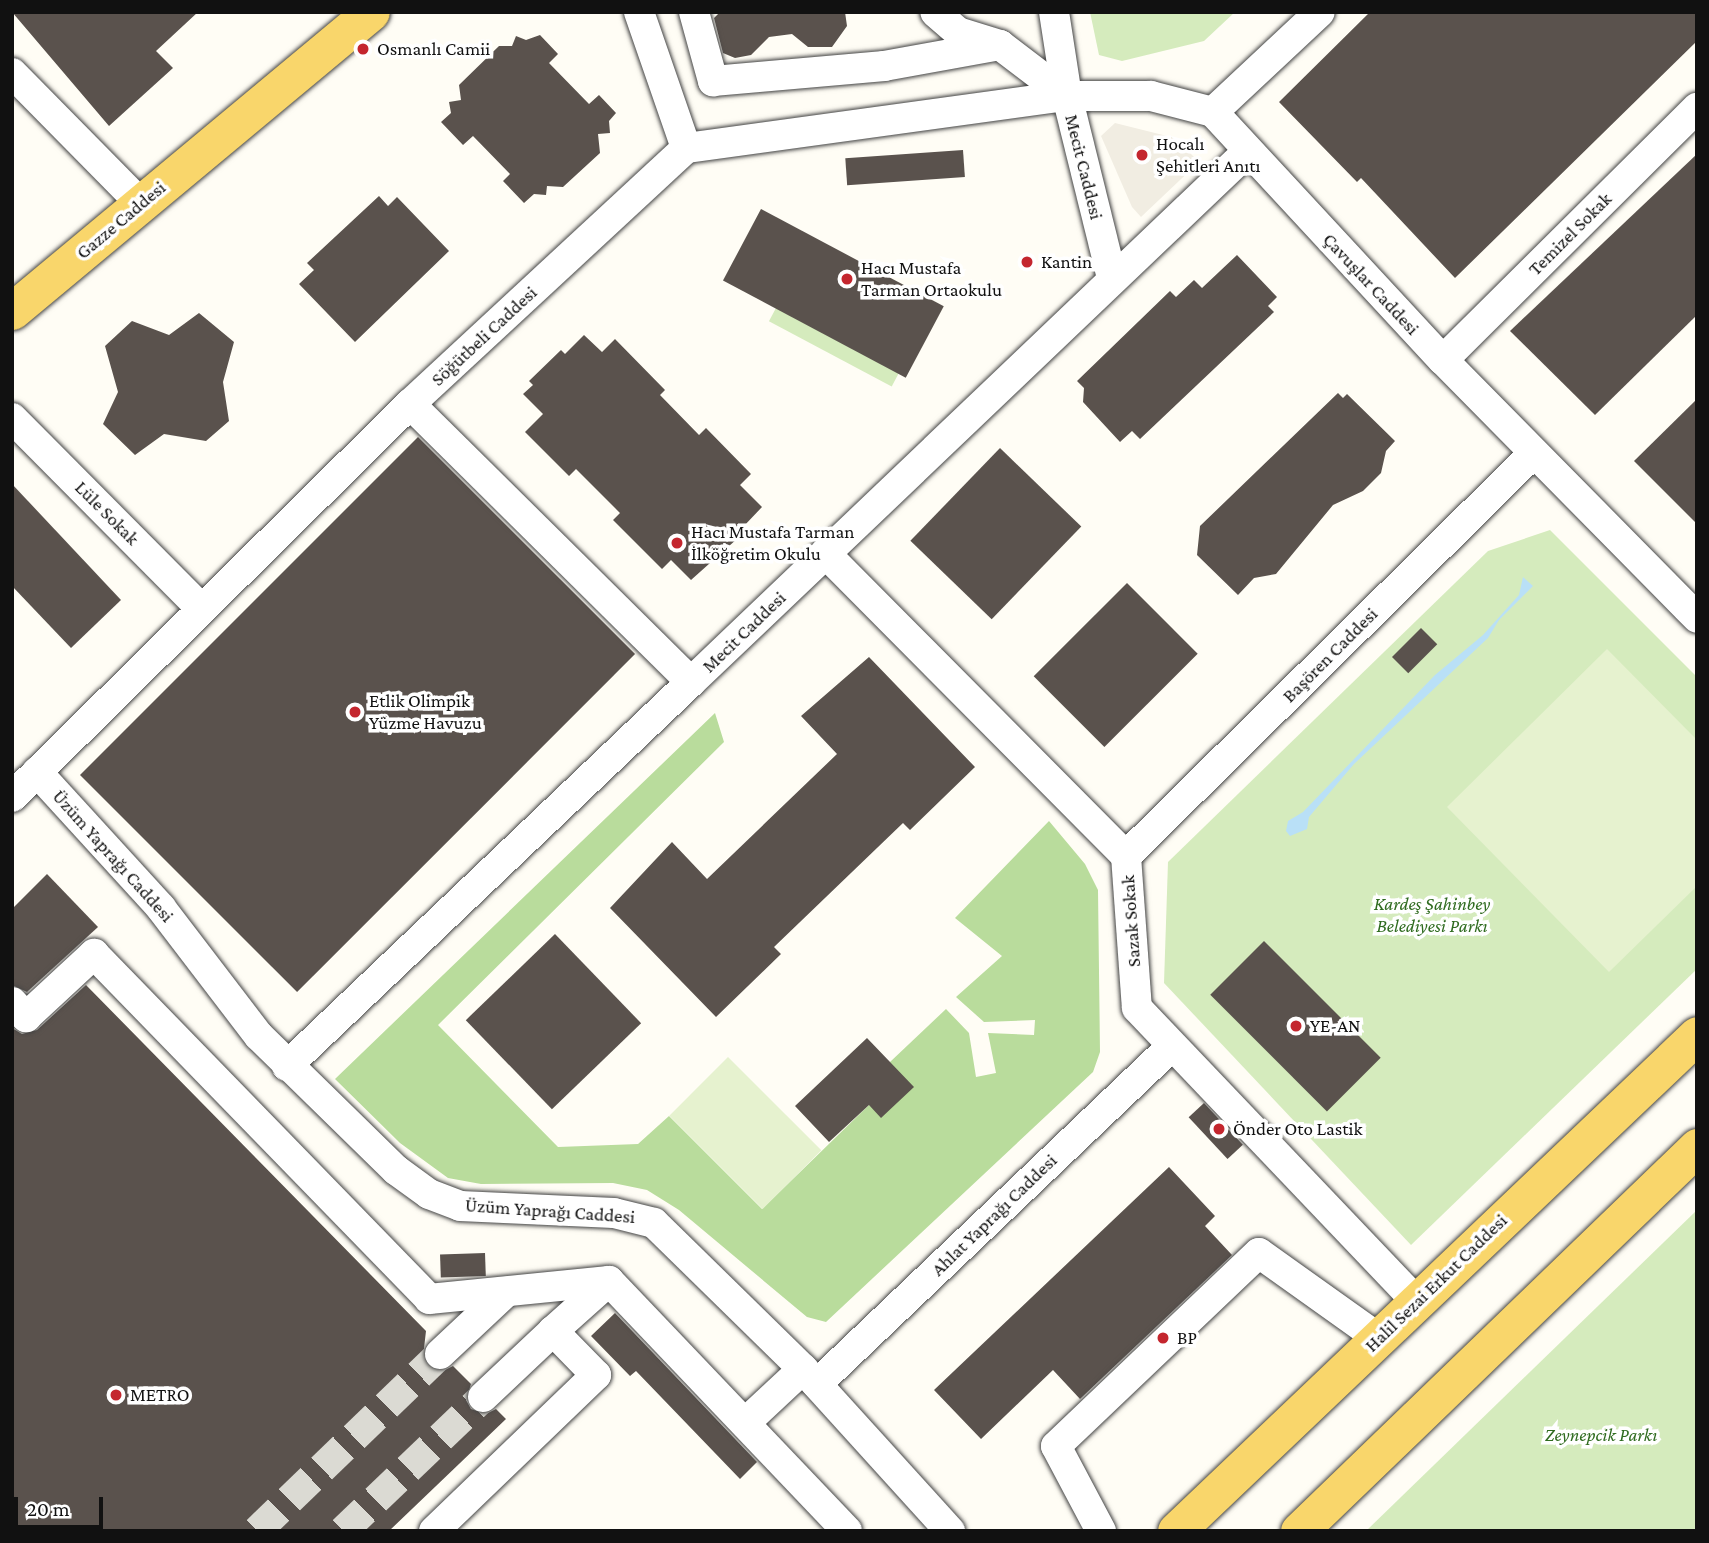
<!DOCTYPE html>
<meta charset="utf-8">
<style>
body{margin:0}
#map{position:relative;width:1709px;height:1543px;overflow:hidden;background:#fffdf5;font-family:"Crimson Pro",serif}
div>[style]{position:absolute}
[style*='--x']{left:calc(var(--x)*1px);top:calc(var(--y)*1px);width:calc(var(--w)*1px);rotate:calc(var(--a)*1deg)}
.green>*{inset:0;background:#d5ebbd;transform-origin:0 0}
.forest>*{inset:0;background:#b9dc9c}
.pitch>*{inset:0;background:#e6f2cf;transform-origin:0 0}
.plaza>*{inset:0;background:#f1ede2}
.water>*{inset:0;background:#b9e0f7}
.building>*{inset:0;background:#5a524d;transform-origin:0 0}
.minor-tunnel>*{height:30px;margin-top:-15px;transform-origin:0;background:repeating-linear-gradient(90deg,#dbdad3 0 30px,transparent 0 45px)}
.roads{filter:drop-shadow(0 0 2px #444) drop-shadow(0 0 2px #444)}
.minor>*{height:30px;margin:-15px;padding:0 15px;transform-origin:15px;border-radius:15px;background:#fff}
.major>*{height:37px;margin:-18.5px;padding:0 18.5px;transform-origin:18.5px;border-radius:18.5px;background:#f9d66b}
.dots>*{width:19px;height:19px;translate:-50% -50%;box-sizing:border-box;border:4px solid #fff;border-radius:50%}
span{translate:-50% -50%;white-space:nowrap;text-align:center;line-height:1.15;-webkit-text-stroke:7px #fff;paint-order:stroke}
.poi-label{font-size:19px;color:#111}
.left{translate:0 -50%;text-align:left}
.street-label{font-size:19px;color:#111}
.park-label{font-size:19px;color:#2f6b1f;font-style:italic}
.frame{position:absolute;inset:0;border:14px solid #111;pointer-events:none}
.scale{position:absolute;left:14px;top:1497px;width:89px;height:32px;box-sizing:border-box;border:4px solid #111;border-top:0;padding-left:9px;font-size:21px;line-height:24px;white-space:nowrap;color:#111;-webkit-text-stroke:5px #fff;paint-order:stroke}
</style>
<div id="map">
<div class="green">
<i style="clip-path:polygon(1090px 12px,1235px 12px,1204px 41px,1122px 61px,1099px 55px)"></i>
<i style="left:776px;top:308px;width:139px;height:15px;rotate:28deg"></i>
<i style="clip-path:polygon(1550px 530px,1697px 677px,1697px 969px,1411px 1245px,1164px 983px,1168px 862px,1488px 551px)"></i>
<i style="clip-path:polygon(1697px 1210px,1697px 1531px,1366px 1531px)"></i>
</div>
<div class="forest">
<i style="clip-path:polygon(715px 713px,724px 742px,438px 1025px,558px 1147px,638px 1144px,669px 1116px,762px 1209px,869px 1105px,890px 1062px,946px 1009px,969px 1033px,976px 1077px,996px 1073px,988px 1033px,1034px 1035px,1035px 1020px,984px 1022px,956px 997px,1002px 956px,955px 918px,1049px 821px,1085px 864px,1098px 890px,1100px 1052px,1093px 1072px,826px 1322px,807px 1317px,679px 1210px,647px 1190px,613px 1183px,481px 1184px,448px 1178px,400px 1143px,335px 1079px)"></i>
</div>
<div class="pitch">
<i style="clip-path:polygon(1607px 649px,1697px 740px,1697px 886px,1609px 972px,1447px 807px)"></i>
<i style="left:728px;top:1057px;width:132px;height:83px;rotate:45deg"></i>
</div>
<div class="plaza">
<i style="clip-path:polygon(1115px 123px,1175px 138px,1199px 162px,1141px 217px,1132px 207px,1101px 136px)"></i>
</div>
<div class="water">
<i style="clip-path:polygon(1523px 577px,1533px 586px,1499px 620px,1488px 638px,1354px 764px,1309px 817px,1307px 829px,1290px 836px,1286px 831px,1288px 821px,1303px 812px,1435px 675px,1483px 635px,1519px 595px)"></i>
</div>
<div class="building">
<i style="clip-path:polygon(12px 12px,198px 12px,156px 51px,173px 68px,109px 126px)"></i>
<i style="clip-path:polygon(720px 12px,845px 12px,847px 26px,832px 47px,808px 47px,792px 34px,769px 37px,751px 55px,735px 58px,723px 53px,714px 18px)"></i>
<i style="clip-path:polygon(1370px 12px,1697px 12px,1697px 41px,1455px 278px,1361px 178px,1357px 182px,1279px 102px)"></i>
<i style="clip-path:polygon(540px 35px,558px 54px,549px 63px,589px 104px,599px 95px,616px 113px,609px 121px,610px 133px,598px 134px,600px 153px,563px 187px,547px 186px,546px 195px,534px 194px,524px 203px,503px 181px,510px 174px,473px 136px,463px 145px,441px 122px,451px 113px,449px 102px,461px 100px,459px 85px,499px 46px,512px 46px,516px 36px,526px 40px)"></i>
<i style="left:963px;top:150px;width:27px;height:118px;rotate:86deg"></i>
<i style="clip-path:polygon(1697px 154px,1697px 315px,1595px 415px,1510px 331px)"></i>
<i style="clip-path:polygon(379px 196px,388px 206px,397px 197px,449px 251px,355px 342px,299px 284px,314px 270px,307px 263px)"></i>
<i style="left:761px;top:209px;width:207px;height:81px;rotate:28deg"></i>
<i style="clip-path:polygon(1237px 255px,1277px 297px,1268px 306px,1274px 312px,1140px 439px,1132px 431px,1120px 442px,1083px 402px,1084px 388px,1077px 381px,1170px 291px,1176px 297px,1194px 280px,1202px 288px)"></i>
<i style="clip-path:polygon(199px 313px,234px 342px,223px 382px,229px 421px,206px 441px,164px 434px,135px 455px,103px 424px,118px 392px,105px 346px,132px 321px,169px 335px)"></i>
<i style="clip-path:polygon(584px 335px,602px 352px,615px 339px,665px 390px,660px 395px,699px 435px,706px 428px,751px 474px,740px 485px,762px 507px,743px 527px,747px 530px,691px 580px,671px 560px,662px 569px,613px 520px,620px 513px,576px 469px,569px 476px,525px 432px,543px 414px,523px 394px,533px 385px,529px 381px,561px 350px,565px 354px)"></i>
<i style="clip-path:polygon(1338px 393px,1343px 398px,1347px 394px,1395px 441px,1386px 451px,1381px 473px,1363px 491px,1333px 505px,1276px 574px,1254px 578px,1238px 595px,1197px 555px,1200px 526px)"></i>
<i style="clip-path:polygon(1697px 399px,1697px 524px,1634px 461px)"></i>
<i style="left:418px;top:437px;width:307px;height:478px;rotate:45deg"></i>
<i style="left:1000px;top:448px;width:113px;height:129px;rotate:44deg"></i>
<i style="clip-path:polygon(12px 484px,121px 600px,71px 648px,12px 586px)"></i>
<i style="left:1127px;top:583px;width:100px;height:132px;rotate:45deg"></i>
<i style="left:1421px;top:628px;width:23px;height:41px;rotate:45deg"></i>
<i style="clip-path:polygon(869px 657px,975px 767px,910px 830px,903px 823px,774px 947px,781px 954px,716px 1017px,610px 908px,672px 842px,707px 879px,837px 754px,801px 716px)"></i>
<i style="clip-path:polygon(47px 874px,98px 927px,27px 992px,12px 985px,12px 909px)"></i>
<i style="left:555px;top:934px;width:124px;height:124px;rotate:46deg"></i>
<i style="left:1264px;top:941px;width:165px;height:76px;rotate:45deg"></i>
<i style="clip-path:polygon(86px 985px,426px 1331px,423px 1357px,428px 1366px,443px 1371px,453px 1366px,471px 1384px,466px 1400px,471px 1409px,486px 1414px,496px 1409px,506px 1419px,389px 1531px,12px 1531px,12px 1028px,22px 1034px,37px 1030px)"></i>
<i style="clip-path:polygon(867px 1038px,914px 1087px,881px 1118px,869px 1105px,829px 1142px,795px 1106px)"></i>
<i style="left:1204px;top:1103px;width:57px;height:21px;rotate:47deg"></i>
<i style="clip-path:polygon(1169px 1167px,1215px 1216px,1205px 1226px,1232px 1255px,1080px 1399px,1053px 1370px,981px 1439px,934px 1390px)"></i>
<i style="left:485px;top:1253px;width:23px;height:45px;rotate:88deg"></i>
<i style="clip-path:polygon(615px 1313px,757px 1462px,740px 1479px,636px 1371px,630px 1376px,591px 1336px)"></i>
</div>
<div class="minor-tunnel">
<i style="--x:257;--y:1531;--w:255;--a:-44"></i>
<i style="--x:343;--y:1531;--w:194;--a:-43.7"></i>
</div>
<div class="roads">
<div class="minor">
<i style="--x:639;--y:12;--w:144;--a:70.9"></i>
<i style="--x:694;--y:12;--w:72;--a:74.6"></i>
<i style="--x:713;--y:81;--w:172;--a:-5"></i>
<i style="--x:884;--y:66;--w:118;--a:-10.3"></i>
<i style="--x:1000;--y:45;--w:44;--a:-162.8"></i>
<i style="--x:958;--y:32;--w:30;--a:-139"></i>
<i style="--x:1054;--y:12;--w:85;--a:81.2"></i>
<i style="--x:1067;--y:96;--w:84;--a:0"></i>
<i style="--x:1151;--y:96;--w:64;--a:14.5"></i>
<i style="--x:1213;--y:112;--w:338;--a:47.2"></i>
<i style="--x:1443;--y:360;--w:362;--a:45.4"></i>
<i style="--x:1000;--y:45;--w:84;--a:37.3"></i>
<i style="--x:12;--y:73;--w:184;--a:45.4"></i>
<i style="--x:1067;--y:96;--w:187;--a:76.1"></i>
<i style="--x:1213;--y:112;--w:146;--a:-43.1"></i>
<i style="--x:1443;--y:360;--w:358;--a:-44.8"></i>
<i style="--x:410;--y:404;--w:395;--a:44.7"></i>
<i style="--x:691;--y:682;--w:768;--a:-43.63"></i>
<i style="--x:12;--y:418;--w:268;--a:45.2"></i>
<i style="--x:825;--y:553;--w:427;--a:45.2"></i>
<i style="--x:1126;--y:856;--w:152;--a:85.9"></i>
<i style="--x:1137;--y:1008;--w:405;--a:46.4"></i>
<i style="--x:37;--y:772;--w:184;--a:47.6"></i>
<i style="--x:161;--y:908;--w:161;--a:52.6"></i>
<i style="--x:259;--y:1036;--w:192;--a:44.4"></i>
<i style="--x:396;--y:1170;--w:41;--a:36"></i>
<i style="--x:429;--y:1194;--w:33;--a:21"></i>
<i style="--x:460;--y:1206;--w:154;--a:2.6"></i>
<i style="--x:614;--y:1213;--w:41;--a:14"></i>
<i style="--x:654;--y:1223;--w:209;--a:44.4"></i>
<i style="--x:803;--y:1369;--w:219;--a:47.8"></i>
<i style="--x:12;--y:797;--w:559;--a:-44.64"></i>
<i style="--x:410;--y:404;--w:376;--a:-42.8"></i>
<i style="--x:686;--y:148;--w:385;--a:-7.8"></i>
<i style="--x:1126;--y:856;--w:573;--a:-44.65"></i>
<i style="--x:12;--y:1002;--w:21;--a:47"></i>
<i style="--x:26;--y:1017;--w:93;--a:-42.8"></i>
<i style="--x:94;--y:954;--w:481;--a:45.8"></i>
<i style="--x:429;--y:1299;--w:181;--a:-5.7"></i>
<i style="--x:609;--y:1281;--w:345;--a:46.4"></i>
<i style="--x:287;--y:1066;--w:557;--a:-43.55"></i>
<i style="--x:440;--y:1354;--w:91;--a:-43.2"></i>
<i style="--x:817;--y:1384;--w:490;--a:-43.6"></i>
<i style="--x:483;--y:1397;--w:96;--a:-43.3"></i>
<i style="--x:745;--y:1423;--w:79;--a:-43"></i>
<i style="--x:434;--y:1531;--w:225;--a:-43.9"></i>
<i style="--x:596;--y:1375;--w:62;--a:-134.3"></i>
<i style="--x:553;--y:1331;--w:75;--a:-41.8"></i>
<i style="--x:1101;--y:1531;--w:96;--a:-117.9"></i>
<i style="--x:1056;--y:1446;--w:280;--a:-43.6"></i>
<i style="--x:1259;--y:1253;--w:146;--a:35.5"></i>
</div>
<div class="major">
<i style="--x:12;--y:311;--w:467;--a:-39.8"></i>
<i style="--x:1176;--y:1531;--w:719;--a:-43.59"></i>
<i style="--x:1299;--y:1531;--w:553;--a:-43.97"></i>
</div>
</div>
<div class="dots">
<i style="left:363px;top:49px;background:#c4262e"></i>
<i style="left:1142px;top:155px;background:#c4262e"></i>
<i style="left:1027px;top:262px;background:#c4262e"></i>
<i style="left:847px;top:279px;background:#c4262e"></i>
<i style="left:677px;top:543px;background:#c4262e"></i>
<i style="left:355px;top:712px;background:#c4262e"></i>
<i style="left:1296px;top:1026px;background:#c4262e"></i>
<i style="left:1219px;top:1129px;background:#c4262e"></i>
<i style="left:1163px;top:1338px;background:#c4262e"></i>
<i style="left:116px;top:1395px;background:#c4262e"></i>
</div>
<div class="poi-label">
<span class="left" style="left:377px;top:49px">Osmanlı Camii</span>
<span class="left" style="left:1156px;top:155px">Hocalı<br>Şehitleri Anıtı</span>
<span class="left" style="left:1041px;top:262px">Kantin</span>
<span class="left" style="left:861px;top:279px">Hacı Mustafa<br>Tarman Ortaokulu</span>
<span class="left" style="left:691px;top:543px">Hacı Mustafa Tarman<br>İlköğretim Okulu</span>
<span class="left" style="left:369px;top:712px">Etlik Olimpik<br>Yüzme Havuzu</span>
<span class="left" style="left:1310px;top:1026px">YE-AN</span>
<span class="left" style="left:1233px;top:1129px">Önder Oto Lastik</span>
<span class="left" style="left:1177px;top:1338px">BP</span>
<span class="left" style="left:130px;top:1395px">METRO</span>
</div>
<div class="street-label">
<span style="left:1084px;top:167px;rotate:76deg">Mecit Caddesi</span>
<span style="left:121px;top:220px;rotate:-40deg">Gazze Caddesi</span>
<span style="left:1570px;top:234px;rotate:-45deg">Temizel Sokak</span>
<span style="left:1371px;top:284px;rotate:47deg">Çavuşlar Caddesi</span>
<span style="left:484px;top:336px;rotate:-43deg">Söğütbeli Caddesi</span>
<span style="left:107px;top:513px;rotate:45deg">Lüle Sokak</span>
<span style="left:744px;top:632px;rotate:-44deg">Mecit Caddesi</span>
<span style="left:1330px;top:655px;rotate:-45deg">Başören Caddesi</span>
<span style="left:113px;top:856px;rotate:48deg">Üzüm Yaprağı Caddesi</span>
<span style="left:1131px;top:921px;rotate:-94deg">Sazak Sokak</span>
<span style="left:550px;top:1211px;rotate:4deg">Üzüm Yaprağı Caddesi</span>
<span style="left:994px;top:1215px;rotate:-44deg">Ahlat Yaprağı Caddesi</span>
<span style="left:1436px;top:1283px;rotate:-44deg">Halil Sezai Erkut Caddesi</span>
</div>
<div class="park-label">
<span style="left:1432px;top:915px">Kardeş Şahinbey<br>Belediyesi Parkı</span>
<span style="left:1601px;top:1435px">Zeynepcik Parkı</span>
</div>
<div class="frame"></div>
<div class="scale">20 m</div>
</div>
